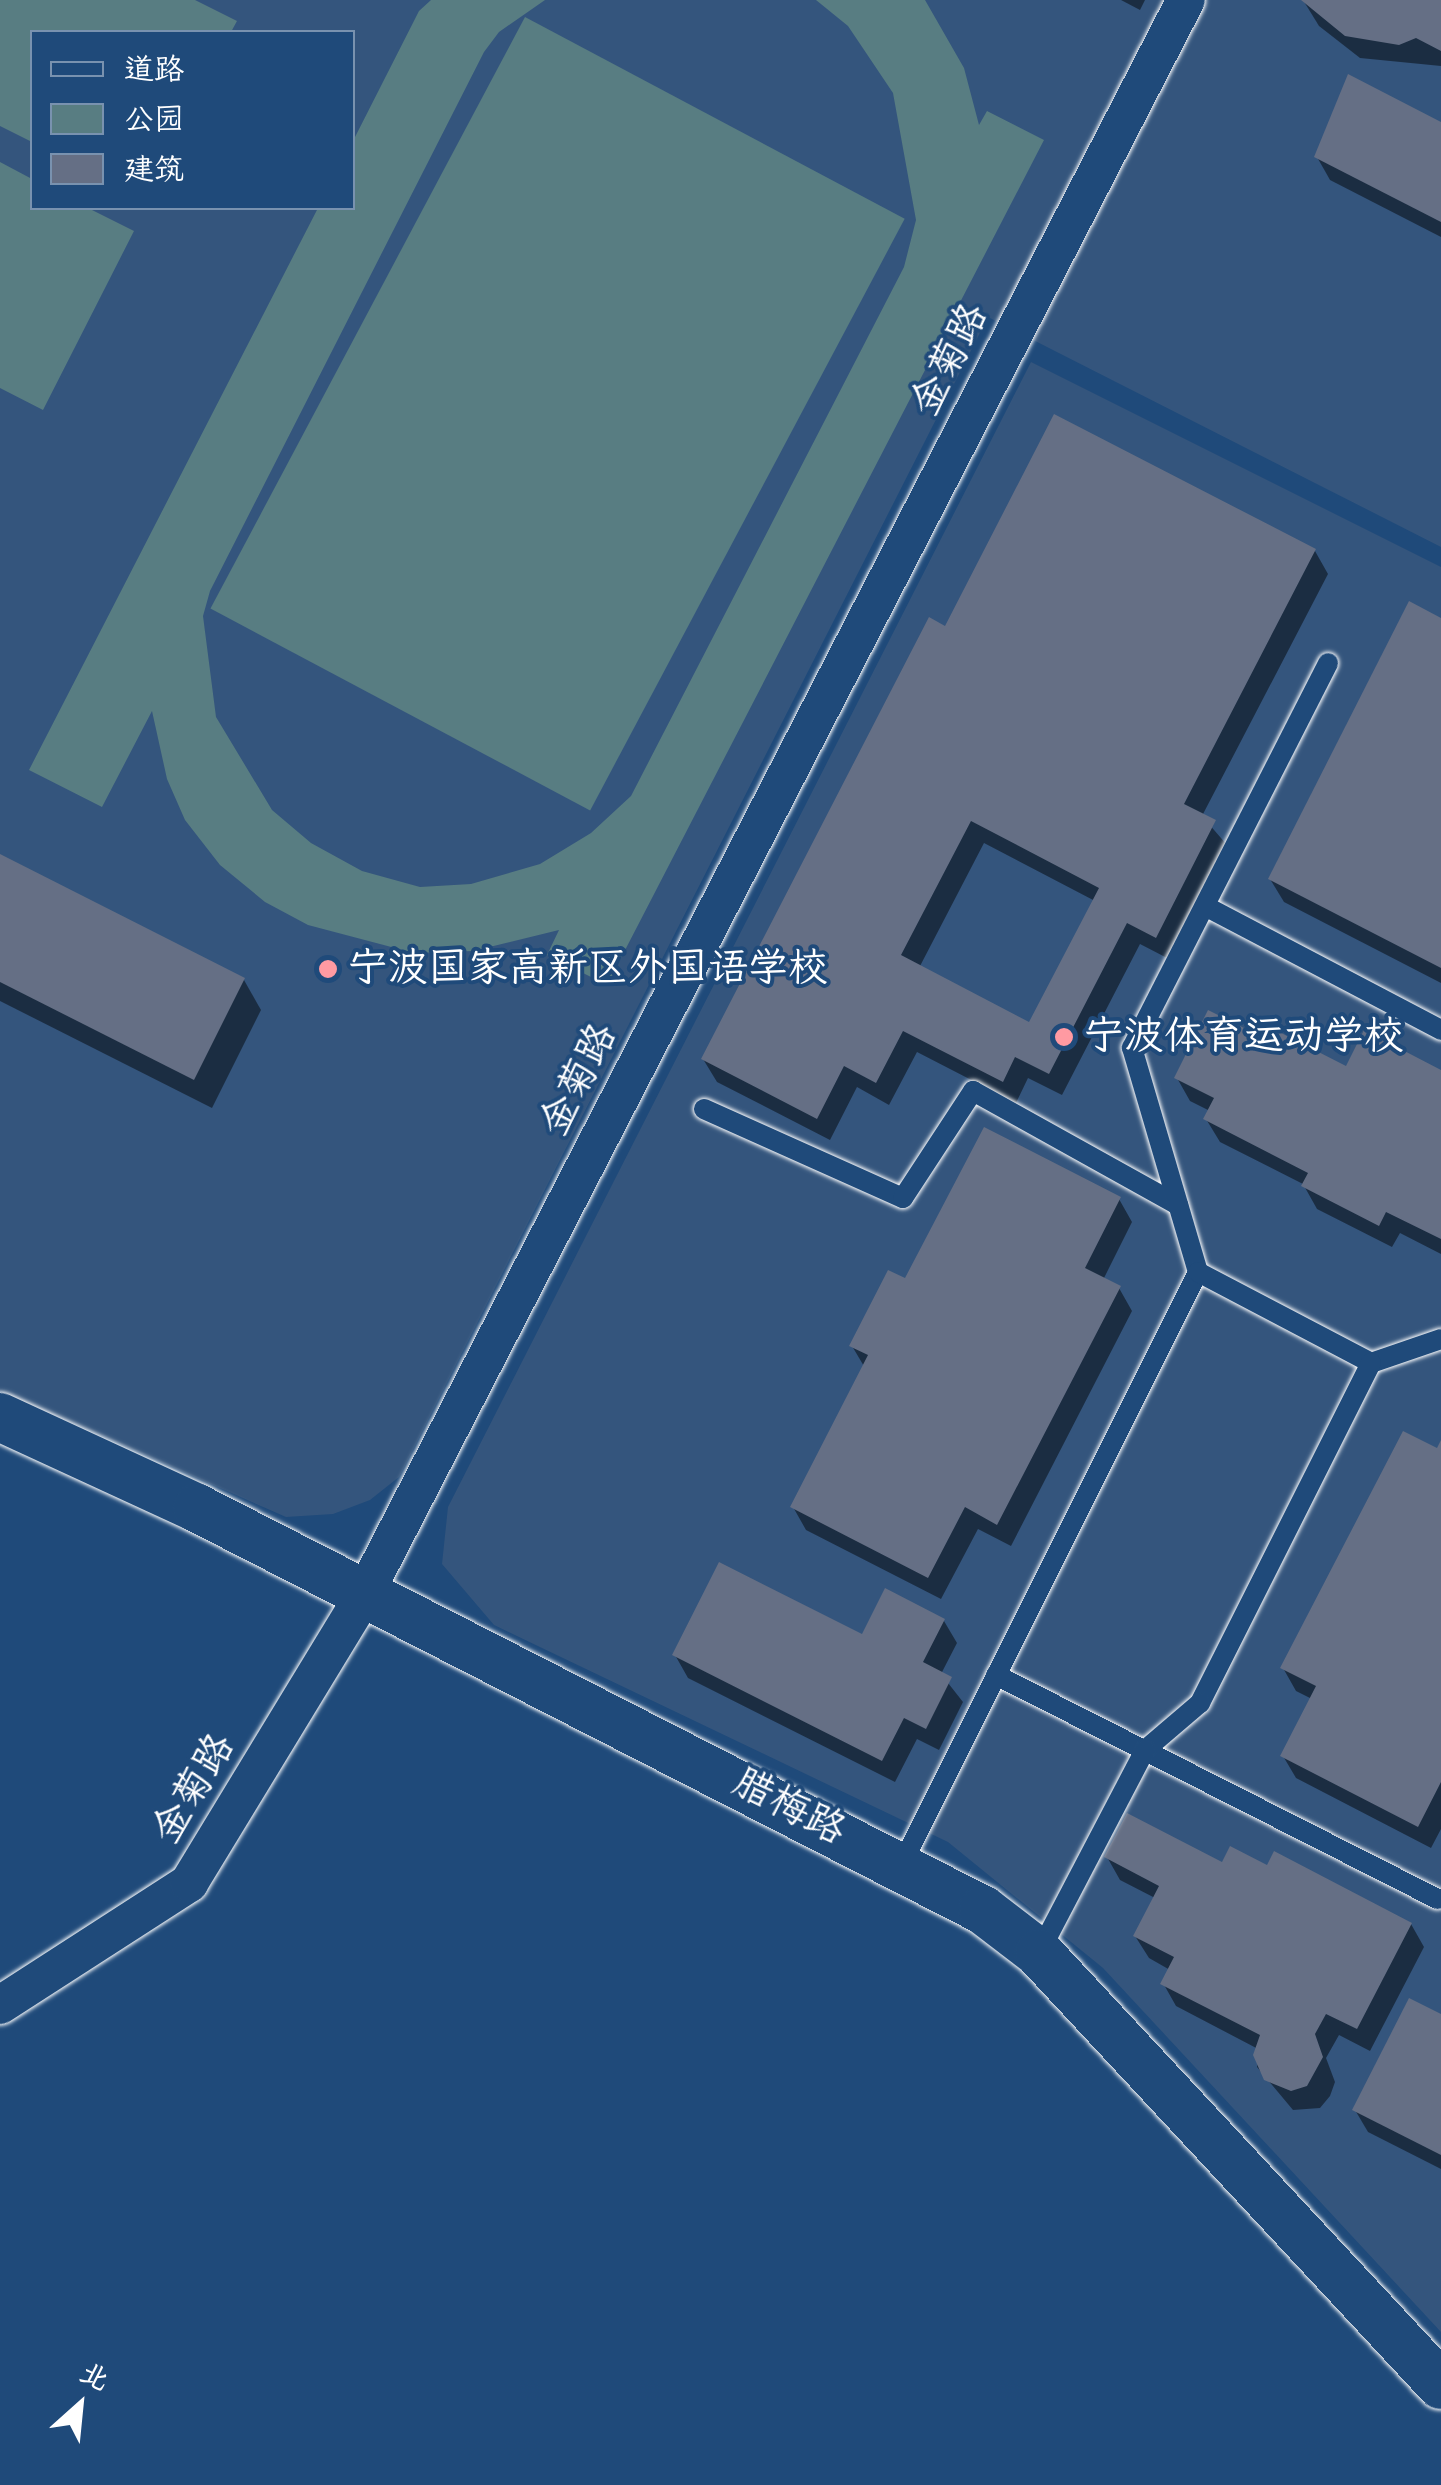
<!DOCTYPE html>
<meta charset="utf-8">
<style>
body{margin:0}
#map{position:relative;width:1441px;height:2485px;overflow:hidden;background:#1f4a7a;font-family:Mynerve,"LXGW WenKai TC",sans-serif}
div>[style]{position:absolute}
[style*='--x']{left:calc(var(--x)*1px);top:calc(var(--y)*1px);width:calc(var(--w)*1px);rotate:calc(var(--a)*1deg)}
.built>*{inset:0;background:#34557d}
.green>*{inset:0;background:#587d82;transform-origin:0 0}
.shadow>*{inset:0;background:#0007}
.building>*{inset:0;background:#656f85}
.roads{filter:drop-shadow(0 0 2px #fff) drop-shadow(0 0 2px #fff)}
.service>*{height:20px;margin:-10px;padding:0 10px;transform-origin:10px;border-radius:10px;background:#1f4a7a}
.minor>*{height:38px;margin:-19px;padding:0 19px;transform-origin:19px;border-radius:19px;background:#1f4a7a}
.tertiary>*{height:48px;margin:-24px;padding:0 24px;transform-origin:24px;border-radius:24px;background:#1f4a7a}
.dots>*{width:28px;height:28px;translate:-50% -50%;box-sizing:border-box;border:5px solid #1f4a7a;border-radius:50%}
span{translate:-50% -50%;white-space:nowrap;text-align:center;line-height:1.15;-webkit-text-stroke:8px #1f4a7a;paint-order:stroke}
.street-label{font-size:40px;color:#fff}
.poi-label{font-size:40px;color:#fff}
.left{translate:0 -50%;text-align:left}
.legend{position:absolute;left:30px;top:30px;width:325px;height:180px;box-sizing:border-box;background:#1f4a7a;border:2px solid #7992af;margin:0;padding:12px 18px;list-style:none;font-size:30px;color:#fff}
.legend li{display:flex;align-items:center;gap:20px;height:50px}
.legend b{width:50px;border:2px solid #7992af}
.north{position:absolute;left:30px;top:2355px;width:100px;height:100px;-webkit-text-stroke:8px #1f4a7a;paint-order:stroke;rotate:27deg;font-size:28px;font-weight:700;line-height:40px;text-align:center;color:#fff}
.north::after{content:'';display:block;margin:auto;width:35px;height:45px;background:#fff;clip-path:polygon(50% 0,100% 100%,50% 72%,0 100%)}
</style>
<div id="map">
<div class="built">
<i style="clip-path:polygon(evenodd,0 0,1441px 0,1441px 547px,988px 317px,399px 1477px,370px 1500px,333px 1514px,286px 1517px,0 1391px,0 0,32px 32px,352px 32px,352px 208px,32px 208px,32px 32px)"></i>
<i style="clip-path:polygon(1031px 362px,1441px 567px,1441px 2332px,1103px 1968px,948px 1842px,494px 1625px,442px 1564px,448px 1507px)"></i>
</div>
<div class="green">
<i style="clip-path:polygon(0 0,195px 0,237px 21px,231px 32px,32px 32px,32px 142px,0 126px)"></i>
<i style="clip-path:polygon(431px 0,545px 0,499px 32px,484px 52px,210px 591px,203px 616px,216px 717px,272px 810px,311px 843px,362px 871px,420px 887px,471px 884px,540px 864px,591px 833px,631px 796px,904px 267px,916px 220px,893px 93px,848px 26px,816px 0,925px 0,964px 68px,979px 125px,987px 111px,1044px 140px,607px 985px,547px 955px,559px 930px,473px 951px,414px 953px,308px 925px,265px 902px,220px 865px,185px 820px,167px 779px,152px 711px,102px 807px,29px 770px,318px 208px,352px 208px,353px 141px,419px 11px)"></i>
<i style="left:525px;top:17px;width:430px;height:670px;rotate:28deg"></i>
<i style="clip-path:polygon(0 162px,32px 179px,32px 208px,88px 208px,134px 231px,43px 410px,0 388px)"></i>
</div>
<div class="shadow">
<i style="clip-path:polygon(1121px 0,1145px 0,1140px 10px)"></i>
<i style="clip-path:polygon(1303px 0,1441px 0,1441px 66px,1360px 58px,1319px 26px)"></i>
<i style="clip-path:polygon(1441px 125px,1441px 237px,1330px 180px,1317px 157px)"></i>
<i style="clip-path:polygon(evenodd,1315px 551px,1328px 574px,1202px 816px,1227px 845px,1169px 959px,1140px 944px,1062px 1095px,1028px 1078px,1016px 1103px,917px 1052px,889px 1105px,857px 1087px,830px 1140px,717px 1082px,703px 1059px,946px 629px,1315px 551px,984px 843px,1095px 901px,1030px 1026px,919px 968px,984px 843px)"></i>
<i style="clip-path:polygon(1441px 621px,1441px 983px,1284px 902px,1270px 879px)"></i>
<i style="clip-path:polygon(0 857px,244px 980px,261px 1010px,212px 1108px,0 1001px)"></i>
<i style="clip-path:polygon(1249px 1034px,1347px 1069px,1441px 1072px,1441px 1254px,1400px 1233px,1392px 1247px,1317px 1209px,1303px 1184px,1220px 1142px,1206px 1119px,1210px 1111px,1190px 1101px,1177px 1078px)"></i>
<i style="clip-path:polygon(1119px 1199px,1132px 1222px,1103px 1280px,1119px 1288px,1132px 1311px,1011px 1546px,978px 1529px,941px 1599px,806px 1530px,793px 1507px,865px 1368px,852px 1346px,906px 1282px)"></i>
<i style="clip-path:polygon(1441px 1446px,1441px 1829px,1431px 1848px,1296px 1778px,1283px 1756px,1312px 1699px,1296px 1691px,1283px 1668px)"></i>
<i style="clip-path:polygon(944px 1621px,957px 1643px,941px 1674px,963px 1702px,939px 1750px,917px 1739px,895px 1782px,688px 1678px,675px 1655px,863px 1637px)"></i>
<i style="clip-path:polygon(1107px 1857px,1268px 1868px,1411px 1924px,1424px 1947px,1370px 2051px,1339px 2035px,1326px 2058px,1335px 2082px,1330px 2096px,1320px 2108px,1293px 2110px,1257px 2067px,1260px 2050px,1176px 2006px,1163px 1983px,1170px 1970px,1149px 1958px,1135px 1936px,1155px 1898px,1120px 1880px)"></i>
<i style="clip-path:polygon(1441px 2017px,1441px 2169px,1368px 2132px,1355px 2110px)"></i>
</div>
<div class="building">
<i style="clip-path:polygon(1301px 0,1441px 0,1441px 51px,1416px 38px,1399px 45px,1345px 36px)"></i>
<i style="clip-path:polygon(1348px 74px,1441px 122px,1441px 222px,1314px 157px)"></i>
<i style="clip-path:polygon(evenodd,1054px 414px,1316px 549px,1184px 804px,1216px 820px,1156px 938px,1127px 923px,1049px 1074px,1015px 1057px,1003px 1082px,903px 1031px,876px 1083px,844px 1066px,817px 1119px,701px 1059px,929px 617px,945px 626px,1054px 414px,971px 821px,1099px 888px,1029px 1022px,901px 955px,971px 821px)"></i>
<i style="clip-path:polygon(1409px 601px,1441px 618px,1441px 968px,1268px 879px)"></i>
<i style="clip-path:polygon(0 854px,245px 978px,194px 1080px,0 982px)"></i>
<i style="clip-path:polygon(1208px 1010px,1248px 1030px,1254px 1019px,1346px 1066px,1364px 1030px,1441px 1070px,1441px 1239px,1386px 1212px,1379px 1226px,1301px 1186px,1308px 1173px,1203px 1119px,1214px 1098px,1174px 1078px)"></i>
<i style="clip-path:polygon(984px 1127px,1121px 1197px,1085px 1268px,1121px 1286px,997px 1525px,965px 1507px,928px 1578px,790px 1507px,868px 1355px,849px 1346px,888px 1270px,905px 1278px)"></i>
<i style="clip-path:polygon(1403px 1431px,1437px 1448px,1441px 1440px,1441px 1782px,1418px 1827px,1280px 1756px,1316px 1686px,1280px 1668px)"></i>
<i style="clip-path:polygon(719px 1562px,862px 1634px,885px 1588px,945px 1619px,923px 1662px,952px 1677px,926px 1729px,904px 1718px,882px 1761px,672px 1655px)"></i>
<i style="clip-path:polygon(1127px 1813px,1222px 1862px,1230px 1846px,1267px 1865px,1274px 1851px,1412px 1923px,1357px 2029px,1326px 2014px,1315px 2034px,1323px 2057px,1307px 2086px,1291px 2091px,1264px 2080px,1253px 2055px,1260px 2035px,1160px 1984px,1174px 1957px,1133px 1936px,1159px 1886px,1104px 1857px)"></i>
<i style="clip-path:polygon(1409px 1998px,1441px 2014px,1441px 2155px,1352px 2110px)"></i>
</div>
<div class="roads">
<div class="service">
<i style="--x:1205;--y:906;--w:267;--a:27.7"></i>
<i style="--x:704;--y:1109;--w:218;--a:24.1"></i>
<i style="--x:903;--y:1198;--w:128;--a:-56.8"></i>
<i style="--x:973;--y:1091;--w:235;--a:29.1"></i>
<i style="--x:1198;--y:1272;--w:234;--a:-106.4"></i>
<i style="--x:1132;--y:1048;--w:432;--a:-63"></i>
<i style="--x:1371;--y:1363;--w:74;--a:-18.9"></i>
<i style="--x:996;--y:1675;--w:495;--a:26.9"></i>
<i style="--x:902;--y:1864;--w:662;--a:-63.43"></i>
<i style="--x:1198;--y:1272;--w:195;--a:27.7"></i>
<i style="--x:1371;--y:1363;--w:381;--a:116.7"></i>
<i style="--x:1200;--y:1703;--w:72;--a:139.5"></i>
<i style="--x:1145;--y:1750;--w:229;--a:117.6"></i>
</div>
<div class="minor">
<i style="--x:0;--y:2005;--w:225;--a:-32.8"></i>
<i style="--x:189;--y:1883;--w:337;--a:-58.7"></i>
<i style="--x:364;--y:1595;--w:1794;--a:-62.74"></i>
</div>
<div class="tertiary">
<i style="--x:0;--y:1417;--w:217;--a:24.8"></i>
<i style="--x:197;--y:1508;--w:883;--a:27.09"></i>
<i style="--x:983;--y:1910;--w:71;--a:37.5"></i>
<i style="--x:1039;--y:1953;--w:590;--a:47.06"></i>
</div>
</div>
<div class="dots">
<i style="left:328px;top:969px;background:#ff9aa2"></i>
<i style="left:1064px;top:1037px;background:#ff9aa2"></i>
</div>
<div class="street-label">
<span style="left:950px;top:360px;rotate:-63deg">金菊路</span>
<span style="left:579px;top:1080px;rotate:-63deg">金菊路</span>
<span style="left:194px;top:1789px;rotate:-59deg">金菊路</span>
<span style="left:789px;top:1807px;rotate:27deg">腊梅路</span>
</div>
<div class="poi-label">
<span class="left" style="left:348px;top:969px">宁波国家高新区外国语学校</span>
<span class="left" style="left:1084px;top:1037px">宁波体育运动学校</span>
</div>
<ul class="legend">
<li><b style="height:12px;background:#1f4a7a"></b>道路</li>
<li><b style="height:28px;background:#587d82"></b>公园</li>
<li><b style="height:28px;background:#656f85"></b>建筑</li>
</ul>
<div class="north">北</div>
</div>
